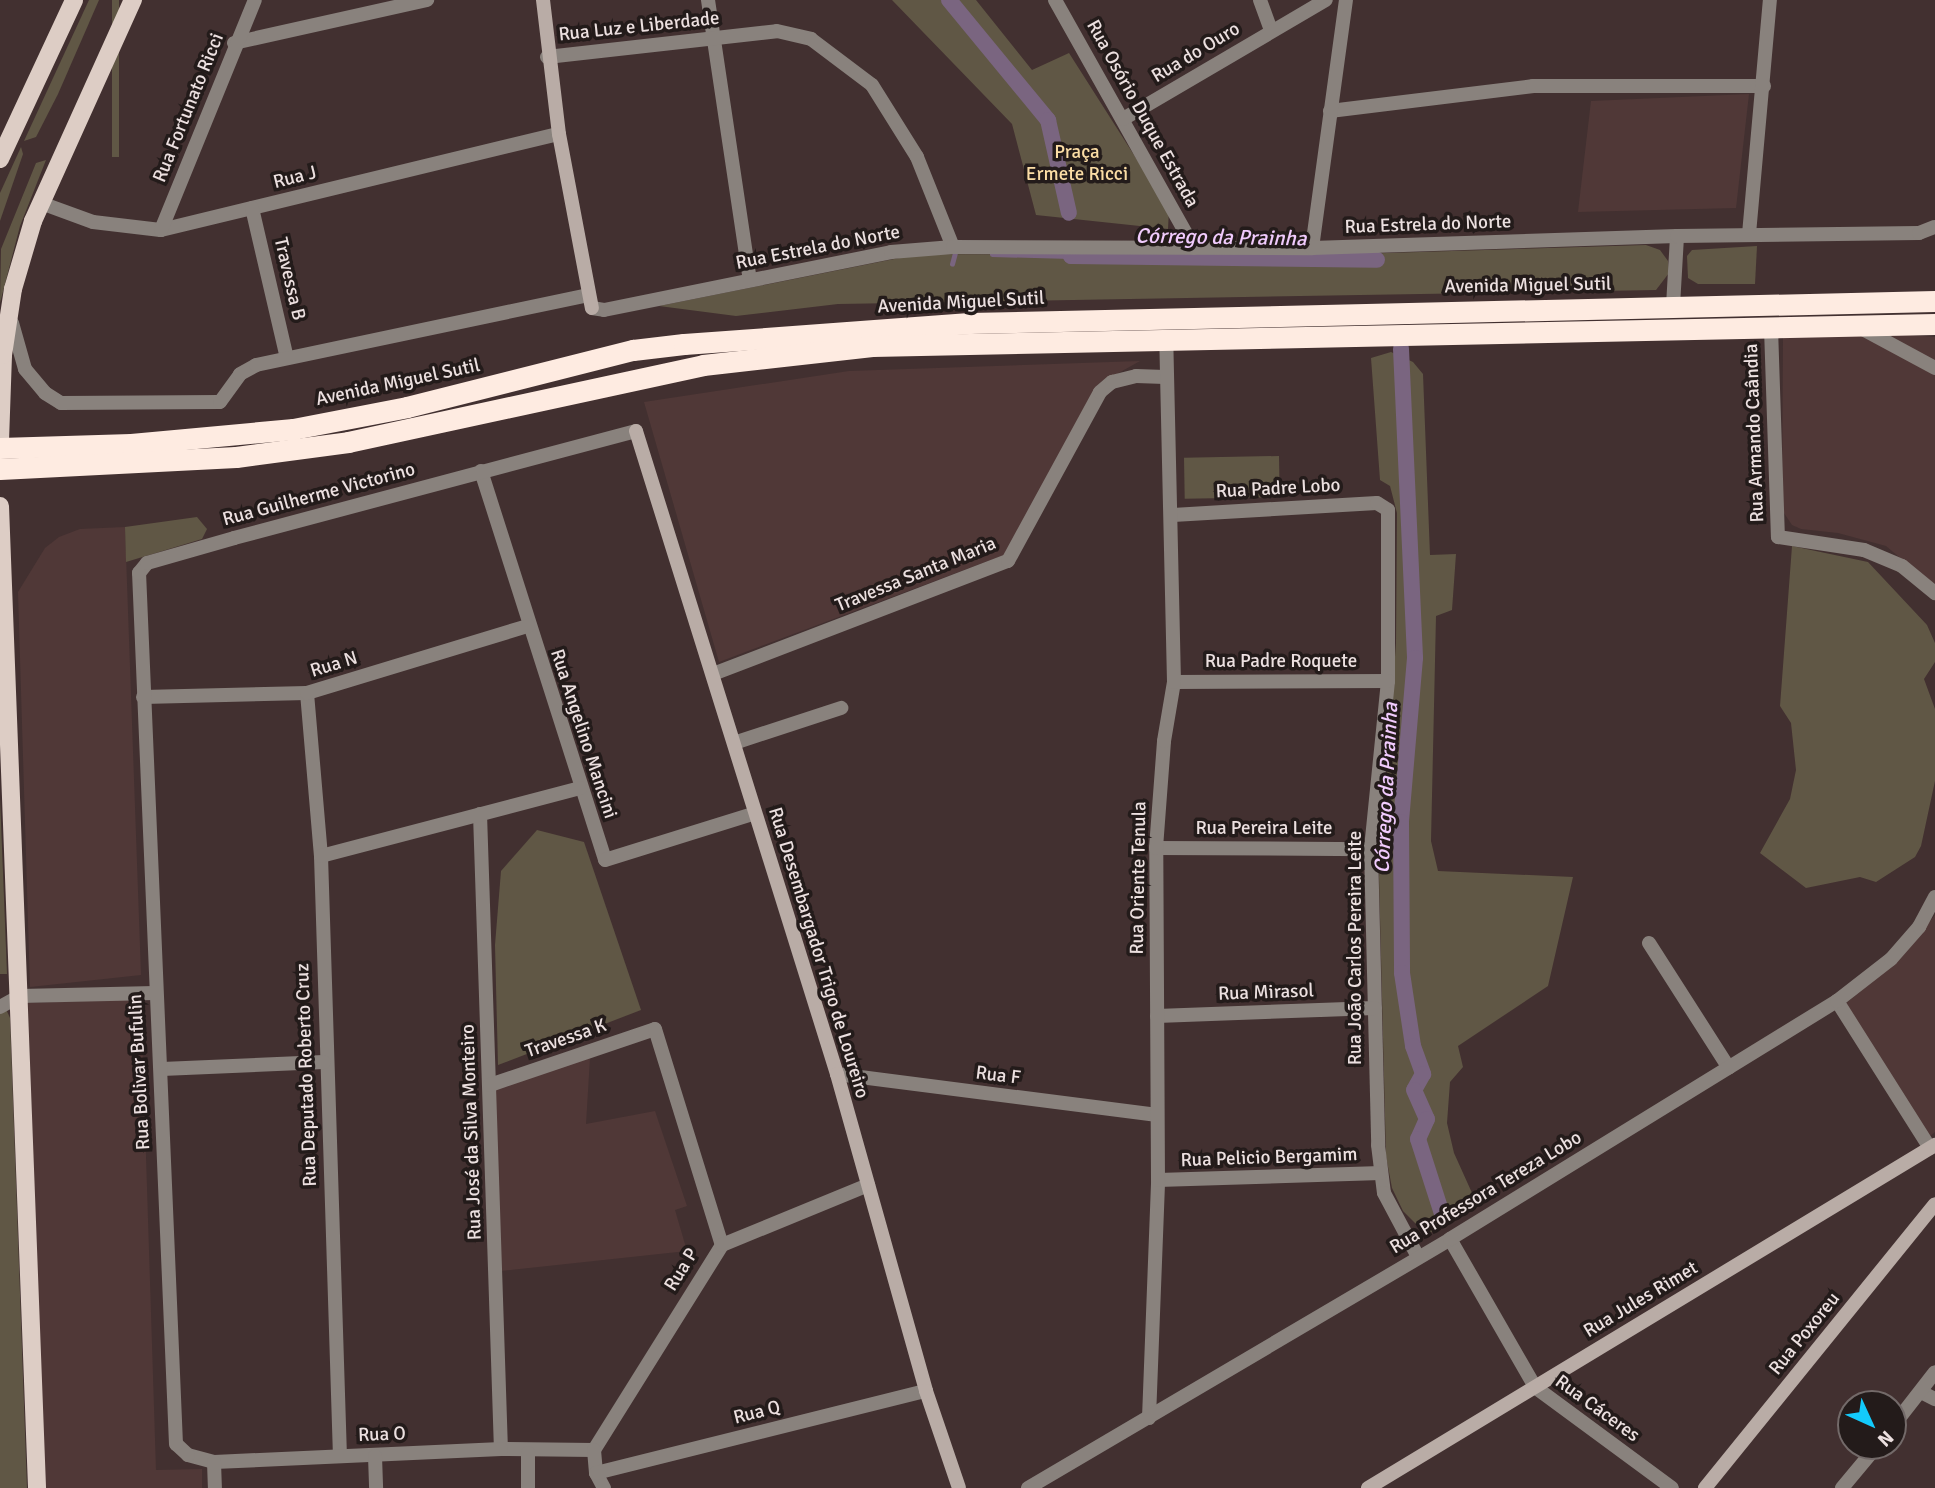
<!DOCTYPE html>
<meta charset="utf-8">
<style>
body{margin:0}
#map{position:relative;width:1935px;height:1488px;overflow:hidden;background:#423030;font-family:Signika,sans-serif}
div>[style]{position:absolute}
[style*='--x']{left:calc(var(--x)*1px);top:calc(var(--y)*1px);width:calc(var(--w)*1px);rotate:calc(var(--a)*1deg)}
.built>*{inset:0;background:#503837}
.green>*{inset:0;background:#605745;transform-origin:0 0}
.stream>*{height:4.5px;margin:-2.25px;padding:0 2.25px;transform-origin:2.25px;border-radius:2.25px;background:#7a6580}
.canal>*{height:16px;margin:-8px;padding:0 8px;transform-origin:8px;border-radius:8px;background:#7a6580}
.street>*{height:14px;margin:-7px;padding:0 7px;transform-origin:7px;border-radius:7px;background:#89827d}
.secondary>*{height:14px;margin:-7px;padding:0 7px;transform-origin:7px;border-radius:7px;background:#b9aca6}
.primary>*{height:18px;margin:-9px;padding:0 9px;transform-origin:9px;border-radius:9px;background:#ddcdc5}
.highway>*{height:21px;margin:-10.5px;padding:0 10.5px;transform-origin:10.5px;border-radius:10.5px;background:#feebe1}
span{translate:-50% -50%;white-space:nowrap;text-align:center;line-height:1.15;-webkit-text-stroke:7px #231b1a;paint-order:stroke}
.street-label{font-size:19px;color:#ece0e0}
.park-label{font-size:19px;color:#fbdda5}
.water-label{font-size:21px;color:#f1cbfd;font-style:italic}
.north{position:absolute;left:1837px;top:1390px;width:70px;height:70px;box-sizing:border-box;background:#231b1a;border:2px solid #736a69;border-radius:50%;rotate:135deg;font-size:19px;font-weight:700;line-height:28px;text-align:center;color:#ece0e0}
.north::after{content:'';display:block;margin:auto;width:24px;height:32px;background:#13cafb;clip-path:polygon(50% 0,100% 100%,50% 72%,0 100%)}
</style>
<div id="map">
<div class="built">
<i style="clip-path:polygon(1749px 94px,1736px 208px,1578px 212px,1591px 101px)"></i>
<i style="clip-path:polygon(1897px 334px,1935px 337px,1935px 587px,1886px 546px,1838px 533px,1801px 529px,1792px 525px,1782px 510px,1783px 336px)"></i>
<i style="clip-path:polygon(1140px 361px,1099px 384px,1004px 555px,719px 662px,644px 402px,849px 371px)"></i>
<i style="clip-path:polygon(125px 527px,141px 975px,30px 987px,18px 592px,45px 548px,59px 537px,80px 529px)"></i>
<i style="clip-path:polygon(1935px 915px,1935px 1132px,1929px 1137px,1845px 1004px,1901px 958px)"></i>
<i style="clip-path:polygon(141px 999px,156px 1470px,202px 1469px,202px 1488px,44px 1488px,28px 1003px)"></i>
<i style="clip-path:polygon(590px 1058px,586px 1124px,655px 1111px,687px 1206px,675px 1210px,687px 1251px,501px 1271px,494px 1089px)"></i>
</div>
<div class="green">
<i style="clip-path:polygon(89px 0,99px 0,58px 94px,36px 137px,24px 141px)"></i>
<i style="left:112px;top:0;width:7px;height:157px"></i>
<i style="clip-path:polygon(892px 0,976px 0,1032px 70px,1069px 53px,1169px 210px,1168px 229px,1036px 215px,1012px 124px)"></i>
<i style="clip-path:polygon(21px 147px,23px 154px,0 221px,0 193px)"></i>
<i style="clip-path:polygon(46px 160px,20px 226px,0 303px,1px 249px,36px 163px)"></i>
<i style="clip-path:polygon(1646px 245px,1660px 250px,1668px 261px,1669px 273px,1656px 290px,838px 304px,736px 316px,659px 306px,919px 254px,1289px 256px)"></i>
<i style="clip-path:polygon(1757px 246px,1755px 284px,1698px 284px,1688px 278px,1687px 256px,1692px 250px)"></i>
<i style="clip-path:polygon(1391px 352px,1413px 362px,1423px 374px,1430px 555px,1456px 554px,1452px 610px,1436px 616px,1431px 841px,1438px 871px,1573px 877px,1548px 986px,1458px 1046px,1463px 1067px,1450px 1082px,1447px 1123px,1454px 1153px,1477px 1204px,1427px 1235px,1403px 1211px,1392px 1188px,1386px 1156px,1379px 877px,1396px 643px,1397px 513px,1390px 486px,1380px 480px,1371px 358px)"></i>
<i style="left:1279px;top:456px;width:41px;height:95px;rotate:89deg"></i>
<i style="clip-path:polygon(197px 517px,207px 529px,202px 539px,126px 562px,125px 527px)"></i>
<i style="clip-path:polygon(1792px 546px,1868px 562px,1927px 625px,1935px 643px,1935px 662px,1924px 679px,1935px 709px,1935px 781px,1921px 846px,1915px 857px,1876px 882px,1860px 877px,1806px 888px,1760px 853px,1790px 799px,1796px 770px,1791px 723px,1780px 706px)"></i>
<i style="clip-path:polygon(0 797px,7px 974px,0 974px)"></i>
<i style="clip-path:polygon(537px 830px,584px 842px,641px 1010px,498px 1065px,495px 945px,501px 871px)"></i>
<i style="clip-path:polygon(6px 1009px,10px 1018px,27px 1488px,0 1488px,0 1011px)"></i>
</div>
<div class="stream">
<i style="--x:992;--y:254;--w:79;--a:1.5"></i>
<i style="--x:952;--y:264;--w:11;--a:-75"></i>
</div>
<div class="canal">
<i style="--x:949;--y:0;--w:156;--a:50.5"></i>
<i style="--x:1048;--y:120;--w:95;--a:77.3"></i>
<i style="--x:1071;--y:251;--w:5;--a:90"></i>
<i style="--x:1071;--y:256;--w:306;--a:0.7"></i>
<i style="--x:1401;--y:349;--w:309;--a:87.4"></i>
<i style="--x:1415;--y:658;--w:165;--a:94.9"></i>
<i style="--x:1401;--y:822;--w:151;--a:89.6"></i>
<i style="--x:1402;--y:973;--w:74;--a:81.4"></i>
<i style="--x:1413;--y:1046;--w:30;--a:70"></i>
<i style="--x:1423;--y:1074;--w:18;--a:119"></i>
<i style="--x:1414;--y:1090;--w:32;--a:66"></i>
<i style="--x:1427;--y:1119;--w:22;--a:114"></i>
<i style="--x:1418;--y:1139;--w:82;--a:72.2"></i>
</div>
<div class="street">
<i style="--x:708;--y:0;--w:283;--a:81.5"></i>
<i style="--x:1055;--y:0;--w:284;--a:60.7"></i>
<i style="--x:1260;--y:0;--w:32;--a:70"></i>
<i style="--x:234;--y:43;--w:198;--a:-12.6"></i>
<i style="--x:547;--y:57;--w:231;--a:-6.4"></i>
<i style="--x:777;--y:31;--w:35;--a:13"></i>
<i style="--x:811;--y:39;--w:76;--a:37"></i>
<i style="--x:872;--y:85;--w:85;--a:58"></i>
<i style="--x:917;--y:157;--w:97;--a:68.2"></i>
<i style="--x:1330;--y:111;--w:205;--a:-7"></i>
<i style="--x:1533;--y:86;--w:231;--a:0"></i>
<i style="--x:1123;--y:119;--w:235;--a:-30.4"></i>
<i style="--x:41;--y:203;--w:55;--a:20.1"></i>
<i style="--x:93;--y:222;--w:68;--a:6.7"></i>
<i style="--x:161;--y:230;--w:409;--a:-13.6"></i>
<i style="--x:252;--y:208;--w:154;--a:76.9"></i>
<i style="--x:161;--y:230;--w:248;--a:-67.8"></i>
<i style="--x:1749;--y:234;--w:235;--a:-84.9"></i>
<i style="--x:1312;--y:248;--w:250;--a:-82.2"></i>
<i style="--x:1673;--y:306;--w:70;--a:-86.7"></i>
<i style="--x:592;--y:308;--w:12;--a:9"></i>
<i style="--x:604;--y:310;--w:293;--a:-11.4"></i>
<i style="--x:891;--y:252;--w:62;--a:-4.6"></i>
<i style="--x:953;--y:247;--w:359;--a:0.2"></i>
<i style="--x:1312;--y:248;--w:365;--a:-1.9"></i>
<i style="--x:1677;--y:236;--w:242;--a:-0.7"></i>
<i style="--x:1919;--y:233;--w:17;--a:-21"></i>
<i style="--x:12;--y:323;--w:48;--a:74.2"></i>
<i style="--x:25;--y:369;--w:31;--a:50"></i>
<i style="--x:45;--y:393;--w:19;--a:32"></i>
<i style="--x:61;--y:403;--w:159;--a:-0.4"></i>
<i style="--x:220;--y:402;--w:34;--a:-54"></i>
<i style="--x:240;--y:374;--w:18;--a:-29"></i>
<i style="--x:256;--y:365;--w:338;--a:-11.9"></i>
<i style="--x:1771;--y:328;--w:209;--a:88.1"></i>
<i style="--x:1778;--y:537;--w:87;--a:8.6"></i>
<i style="--x:1864;--y:550;--w:41;--a:22.8"></i>
<i style="--x:1902;--y:566;--w:43;--a:39.3"></i>
<i style="--x:1861;--y:328;--w:84;--a:28.4"></i>
<i style="--x:481;--y:471;--w:408;--a:72.3"></i>
<i style="--x:605;--y:860;--w:155;--a:-17.3"></i>
<i style="--x:1173;--y:515;--w:204;--a:-3.4"></i>
<i style="--x:1377;--y:503;--w:13;--a:32"></i>
<i style="--x:1388;--y:510;--w:171;--a:90"></i>
<i style="--x:1388;--y:681;--w:169;--a:95.8"></i>
<i style="--x:1371;--y:849;--w:296;--a:88.6"></i>
<i style="--x:1378;--y:1145;--w:48;--a:82.9"></i>
<i style="--x:1384;--y:1193;--w:72;--a:62"></i>
<i style="--x:713;--y:674;--w:316;--a:-21"></i>
<i style="--x:1008;--y:561;--w:192;--a:-61.4"></i>
<i style="--x:1100;--y:392;--w:16;--a:-40"></i>
<i style="--x:1112;--y:382;--w:25;--a:-14"></i>
<i style="--x:1136;--y:376;--w:29;--a:2"></i>
<i style="--x:1174;--y:682;--w:214;--a:-0.3"></i>
<i style="--x:307;--y:693;--w:164;--a:85.1"></i>
<i style="--x:321;--y:856;--w:600;--a:88.19"></i>
<i style="--x:143;--y:697;--w:164;--a:-1.4"></i>
<i style="--x:307;--y:693;--w:231;--a:-16.9"></i>
<i style="--x:734;--y:743;--w:113;--a:-18.1"></i>
<i style="--x:480;--y:814;--w:635;--a:88.11"></i>
<i style="--x:1156;--y:848;--w:215;--a:0.3"></i>
<i style="--x:321;--y:856;--w:268;--a:-14.7"></i>
<i style="--x:1649;--y:943;--w:148;--a:57.4"></i>
<i style="--x:1837;--y:1001;--w:174;--a:57.7"></i>
<i style="--x:0;--y:1007;--w:23;--a:-29"></i>
<i style="--x:20;--y:996;--w:135;--a:-1.3"></i>
<i style="--x:1157;--y:1016;--w:218;--a:-2.1"></i>
<i style="--x:162;--y:1069;--w:162;--a:-2.5"></i>
<i style="--x:837;--y:1074;--w:321;--a:7.3"></i>
<i style="--x:490;--y:1085;--w:174;--a:-18.7"></i>
<i style="--x:655;--y:1029;--w:226;--a:72.8"></i>
<i style="--x:1158;--y:1180;--w:223;--a:-1.8"></i>
<i style="--x:1450;--y:1239;--w:171;--a:60.1"></i>
<i style="--x:1535;--y:1387;--w:170;--a:36.4"></i>
<i style="--x:1921;--y:1392;--w:16;--a:27"></i>
<i style="--x:1149;--y:1418;--w:238;--a:-87.8"></i>
<i style="--x:1158;--y:1180;--w:332;--a:-90.3"></i>
<i style="--x:1156;--y:848;--w:107;--a:-85.7"></i>
<i style="--x:1164;--y:741;--w:60;--a:-80.4"></i>
<i style="--x:1174;--y:682;--w:342;--a:-91.3"></i>
<i style="--x:1893;--y:1426;--w:68;--a:-52.1"></i>
<i style="--x:594;--y:1450;--w:93;--a:-179.4"></i>
<i style="--x:501;--y:1449;--w:287;--a:177.4"></i>
<i style="--x:214;--y:1462;--w:27;--a:-165"></i>
<i style="--x:188;--y:1455;--w:16;--a:-137"></i>
<i style="--x:176;--y:1444;--w:872;--a:-92.43"></i>
<i style="--x:139;--y:573;--w:13;--a:-51"></i>
<i style="--x:147;--y:563;--w:91;--a:-16"></i>
<i style="--x:234;--y:538;--w:416;--a:-14.9"></i>
<i style="--x:594;--y:1450;--w:242;--a:-58"></i>
<i style="--x:722;--y:1245;--w:158;--a:-22.3"></i>
<i style="--x:594;--y:1450;--w:23;--a:85"></i>
<i style="--x:596;--y:1473;--w:17;--a:62"></i>
<i style="--x:528;--y:1453;--w:35;--a:90"></i>
<i style="--x:375;--y:1456;--w:32;--a:88"></i>
<i style="--x:214;--y:1462;--w:26;--a:88"></i>
<i style="--x:596;--y:1473;--w:340;--a:-14"></i>
<i style="--x:1028;--y:1488;--w:490;--a:-30.5"></i>
<i style="--x:1450;--y:1239;--w:454;--a:-31.6"></i>
<i style="--x:1837;--y:1001;--w:68;--a:-37.9"></i>
<i style="--x:1891;--y:959;--w:43;--a:-48.8"></i>
<i style="--x:1919;--y:927;--w:34;--a:-62"></i>
<i style="--x:1842;--y:1488;--w:55;--a:-50.2"></i>
</div>
<div class="secondary">
<i style="--x:543;--y:0;--w:135;--a:83.2"></i>
<i style="--x:559;--y:134;--w:177;--a:79.3"></i>
<i style="--x:636;--y:431;--w:674;--a:72.64"></i>
<i style="--x:837;--y:1074;--w:329;--a:74.3"></i>
<i style="--x:926;--y:1391;--w:102;--a:71.2"></i>
<i style="--x:1368;--y:1488;--w:663;--a:-31.17"></i>
<i style="--x:1705;--y:1488;--w:365;--a:-51"></i>
</div>
<div class="primary">
<i style="--x:0;--y:159;--w:175;--a:-65"></i>
<i style="--x:0;--y:441;--w:86;--a:-88"></i>
<i style="--x:3;--y:355;--w:67;--a:-81.4"></i>
<i style="--x:13;--y:289;--w:71;--a:-73.6"></i>
<i style="--x:33;--y:221;--w:243;--a:-65.7"></i>
<i style="--x:0;--y:506;--w:983;--a:87.84"></i>
</div>
<div class="highway">
<i style="--x:0;--y:448;--w:131;--a:-1.7"></i>
<i style="--x:131;--y:444;--w:163;--a:-5.3"></i>
<i style="--x:293;--y:429;--w:116;--a:-10.9"></i>
<i style="--x:407;--y:407;--w:233;--a:-14.2"></i>
<i style="--x:633;--y:350;--w:51;--a:-6.7"></i>
<i style="--x:684;--y:344;--w:286;--a:-4.2"></i>
<i style="--x:969;--y:323;--w:966;--a:-1.3"></i>
<i style="--x:0;--y:469;--w:236;--a:-2.9"></i>
<i style="--x:236;--y:457;--w:113;--a:-7.6"></i>
<i style="--x:348;--y:442;--w:363;--a:-12.2"></i>
<i style="--x:703;--y:365;--w:170;--a:-6.4"></i>
<i style="--x:872;--y:346;--w:1063;--a:-1.19"></i>
</div>
<div class="street-label">
<span style="left:639px;top:27px;rotate:-6deg">Rua Luz e Liberdade</span>
<span style="left:1196px;top:53px;rotate:-31deg">Rua do Ouro</span>
<span style="left:189px;top:108px;rotate:-68deg">Rua Fortunato Ricci</span>
<span style="left:1142px;top:114px;rotate:61deg">Rua Osório Duque Estrada</span>
<span style="left:295px;top:178px;rotate:-14deg">Rua J</span>
<span style="left:1428px;top:225px;rotate:-2deg">Rua Estrela do Norte</span>
<span style="left:818px;top:248px;rotate:-11deg">Rua Estrela do Norte</span>
<span style="left:289px;top:279px;rotate:77deg">Travessa B</span>
<span style="left:1528px;top:286px;rotate:-1deg">Avenida Miguel Sutil</span>
<span style="left:961px;top:303px;rotate:-3deg">Avenida Miguel Sutil</span>
<span style="left:398px;top:383px;rotate:-12deg">Avenida Miguel Sutil</span>
<span style="left:1755px;top:433px;rotate:-92deg">Rua Armando Caândia</span>
<span style="left:1278px;top:489px;rotate:-3deg">Rua Padre Lobo</span>
<span style="left:319px;top:495px;rotate:-15deg">Rua Guilherme Victorino</span>
<span style="left:916px;top:575px;rotate:-22deg">Travessa Santa Maria</span>
<span style="left:1281px;top:662px">Rua Padre Roquete</span>
<span style="left:334px;top:665px;rotate:-17deg">Rua N</span>
<span style="left:583px;top:734px;rotate:72deg">Rua Angelino Mancini</span>
<span style="left:1264px;top:829px">Rua Pereira Leite</span>
<span style="left:1139px;top:878px;rotate:-89deg">Rua Oriente Tenula</span>
<span style="left:1356px;top:948px;rotate:-90deg">Rua João Carlos Pereira Leite</span>
<span style="left:818px;top:953px;rotate:73deg">Rua Desembargador Trigo de Loureiro</span>
<span style="left:1266px;top:993px;rotate:-2deg">Rua Mirasol</span>
<span style="left:566px;top:1039px;rotate:-19deg">Travessa K</span>
<span style="left:140px;top:1072px;rotate:-93deg">Rua Bolivar Bufulin</span>
<span style="left:307px;top:1075px;rotate:-92deg">Rua Deputado Roberto Cruz</span>
<span style="left:998px;top:1076px;rotate:7deg">Rua F</span>
<span style="left:472px;top:1132px;rotate:-92deg">Rua José da Silva Monteiro</span>
<span style="left:1269px;top:1158px;rotate:-2deg">Rua Pelicio Bergamim</span>
<span style="left:1486px;top:1193px;rotate:-31deg">Rua Professora Tereza Lobo</span>
<span style="left:682px;top:1270px;rotate:-58deg">Rua P</span>
<span style="left:1641px;top:1300px;rotate:-31deg">Rua Jules Rimet</span>
<span style="left:1805px;top:1334px;rotate:-51deg">Rua Poxoreu</span>
<span style="left:1597px;top:1409px;rotate:36deg">Rua Cáceres</span>
<span style="left:757px;top:1413px;rotate:-14deg">Rua Q</span>
<span style="left:382px;top:1435px;rotate:-2deg">Rua O</span>
</div>
<div class="park-label">
<span style="left:1077px;top:164px">Praça<br>Ermete Ricci</span>
</div>
<div class="water-label">
<span style="left:1221px;top:237px;rotate:1deg">Córrego da Prainha</span>
<span style="left:1386px;top:788px;rotate:-87deg">Córrego da Prainha</span>
</div>
<div class="north">N</div>
</div>
